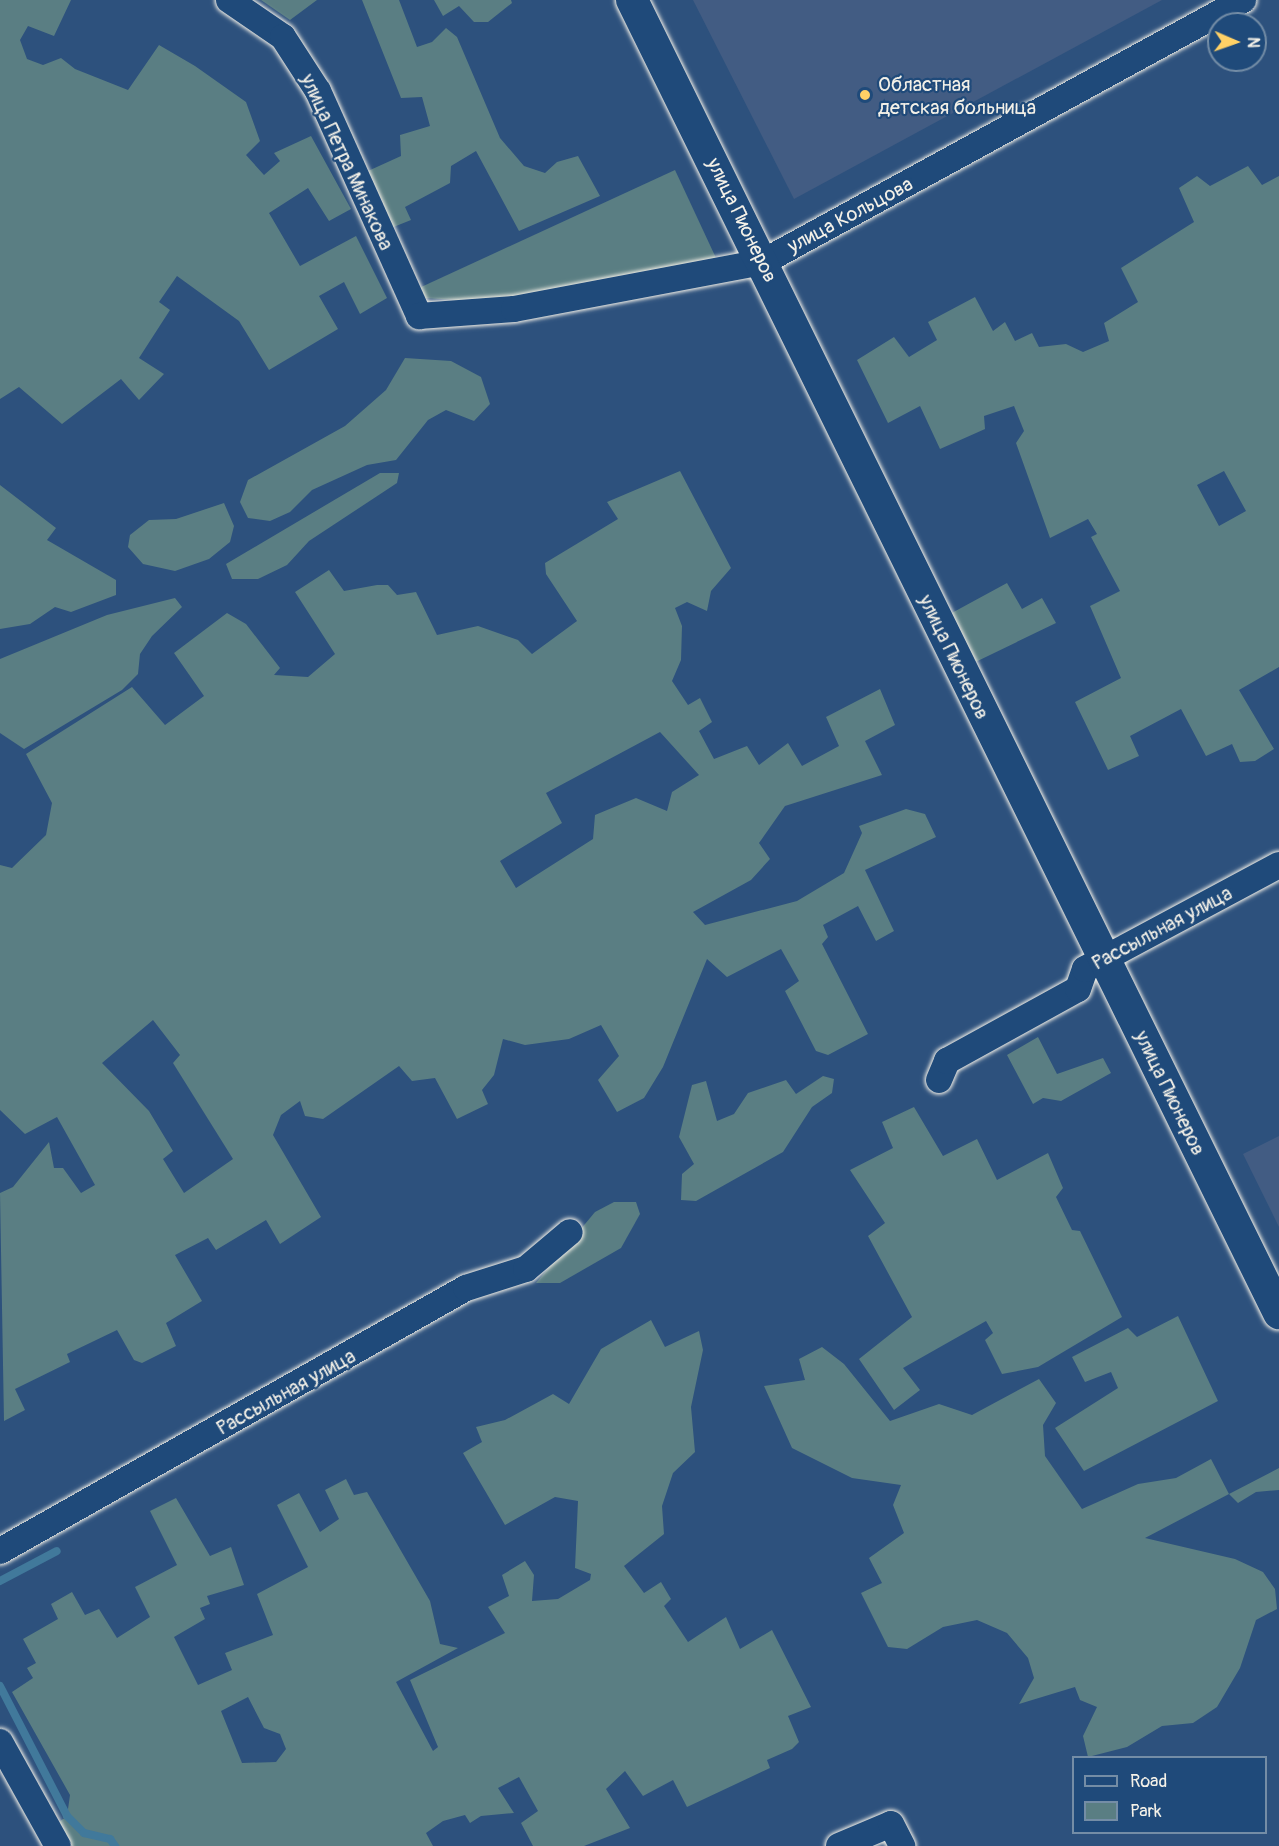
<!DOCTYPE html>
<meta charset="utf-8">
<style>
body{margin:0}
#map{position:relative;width:1279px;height:1846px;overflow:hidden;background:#2d517d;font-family:Pangolin,sans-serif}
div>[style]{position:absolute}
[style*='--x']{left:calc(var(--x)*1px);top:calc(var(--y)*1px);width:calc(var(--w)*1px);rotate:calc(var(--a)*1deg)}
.built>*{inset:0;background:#425c83}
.green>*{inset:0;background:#5a7e83}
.stream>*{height:8px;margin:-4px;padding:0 4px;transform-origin:4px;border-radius:4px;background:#41799b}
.roads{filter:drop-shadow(0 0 2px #f4f1e8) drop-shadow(0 0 2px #f4f1e8)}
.minor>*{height:26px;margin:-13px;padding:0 13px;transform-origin:13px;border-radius:13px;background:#1f4a7a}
.tertiary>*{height:32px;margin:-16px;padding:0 16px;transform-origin:16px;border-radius:16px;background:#1f4a7a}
.dots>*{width:16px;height:16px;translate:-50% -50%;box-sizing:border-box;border:3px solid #1f4a7a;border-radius:50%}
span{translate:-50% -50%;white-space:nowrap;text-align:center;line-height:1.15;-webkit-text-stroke:4.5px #1f4a7a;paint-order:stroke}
.poi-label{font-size:20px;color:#f4f1e8}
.left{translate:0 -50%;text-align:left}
.street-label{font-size:20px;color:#f4f1e8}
.legend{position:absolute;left:1072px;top:1756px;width:195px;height:78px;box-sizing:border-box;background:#1f4a7a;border:2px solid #748da6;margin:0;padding:8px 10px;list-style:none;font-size:18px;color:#f4f1e8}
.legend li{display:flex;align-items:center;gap:12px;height:30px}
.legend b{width:30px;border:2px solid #748da6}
.north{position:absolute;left:1207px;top:12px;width:60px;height:60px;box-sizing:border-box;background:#1f4a7a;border:2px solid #748da6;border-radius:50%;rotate:92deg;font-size:16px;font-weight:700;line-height:24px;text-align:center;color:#f4f1e8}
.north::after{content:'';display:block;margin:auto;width:21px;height:27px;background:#ffd166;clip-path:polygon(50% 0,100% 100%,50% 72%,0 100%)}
</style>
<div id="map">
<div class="built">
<i style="clip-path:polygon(693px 0,1162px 0,794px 199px)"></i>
<i style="clip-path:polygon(1279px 1136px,1279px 1227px,1243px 1154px)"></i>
</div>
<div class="green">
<i style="clip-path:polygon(0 0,71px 0,54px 36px,28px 26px,20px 40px,27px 59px,43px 65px,61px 58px,75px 69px,128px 90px,159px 45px,195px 66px,246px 102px,260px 141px,246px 155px,264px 175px,280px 161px,274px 153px,311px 136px,351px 209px,329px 221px,308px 188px,269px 213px,300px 266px,356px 236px,387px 298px,360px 314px,344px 282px,319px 296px,338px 329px,269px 370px,239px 321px,177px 276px,159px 302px,170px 310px,139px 358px,164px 374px,139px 400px,121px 379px,62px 424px,19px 387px,0 399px)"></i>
<i style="clip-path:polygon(261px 0,317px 0,290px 20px)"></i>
<i style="clip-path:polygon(362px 0,399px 0,417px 47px,432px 42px,446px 28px,457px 37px,500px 138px,524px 166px,545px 173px,557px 162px,578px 156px,600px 196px,519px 231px,476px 151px,451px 166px,450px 183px,405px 207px,411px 220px,391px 228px,368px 171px,401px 156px,400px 135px,430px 126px,422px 97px,401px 98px)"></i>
<i style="clip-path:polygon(434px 0,511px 0,512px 3px,488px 22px,474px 22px,459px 6px,443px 16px)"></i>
<i style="clip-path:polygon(evenodd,1248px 166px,1262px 185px,1279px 176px,1279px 667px,1239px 690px,1274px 749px,1255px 761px,1240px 762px,1232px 744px,1206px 756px,1181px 709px,1130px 736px,1139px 756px,1108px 770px,1075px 702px,1121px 678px,1090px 606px,1120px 591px,1091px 537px,1097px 534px,1088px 519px,1050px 538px,1016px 443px,1024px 431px,1014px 406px,984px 416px,985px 429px,940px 449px,920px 406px,888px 423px,857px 360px,894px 337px,909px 357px,937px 340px,928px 322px,975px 297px,993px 331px,1005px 322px,1015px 341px,1032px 333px,1039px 347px,1066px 344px,1083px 352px,1109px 341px,1104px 323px,1138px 302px,1121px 268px,1194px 222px,1179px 188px,1197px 176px,1210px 186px,1248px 166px,1224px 471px,1246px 511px,1219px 526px,1197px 485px,1224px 471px)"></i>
<i style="clip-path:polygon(675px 170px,716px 258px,490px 302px,423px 298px,419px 288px)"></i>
<i style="clip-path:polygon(405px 358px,451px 361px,481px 377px,490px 404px,474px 421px,446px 410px,428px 420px,396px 460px,367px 465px,312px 490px,290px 512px,270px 521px,248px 518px,240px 502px,248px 480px,345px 426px,386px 390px)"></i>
<i style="clip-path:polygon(evenodd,680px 471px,731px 568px,711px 591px,707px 611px,687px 602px,675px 608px,682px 626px,681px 660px,672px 681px,688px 705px,700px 698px,712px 722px,699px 731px,714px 759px,747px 746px,759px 765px,788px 743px,802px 766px,839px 746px,826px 717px,880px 689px,895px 725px,865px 741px,882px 775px,785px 806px,759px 843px,770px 859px,751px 880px,693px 912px,705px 925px,797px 901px,844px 873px,862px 833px,859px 826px,906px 809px,925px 814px,936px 837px,865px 870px,894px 931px,876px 941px,858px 906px,823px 925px,828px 937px,822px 944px,868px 1034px,828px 1055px,816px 1051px,785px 991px,799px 981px,781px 949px,727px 977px,707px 959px,663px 1067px,644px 1098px,617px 1112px,598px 1080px,619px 1056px,601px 1025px,569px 1039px,525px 1045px,503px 1039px,494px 1075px,482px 1090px,488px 1104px,457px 1119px,435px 1078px,412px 1081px,399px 1066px,323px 1119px,305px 1116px,300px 1101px,281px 1115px,273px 1135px,321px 1217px,280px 1244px,266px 1220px,216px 1250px,208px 1238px,175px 1255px,202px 1301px,166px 1323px,176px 1346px,142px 1363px,134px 1360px,117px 1330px,67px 1354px,70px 1362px,15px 1389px,25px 1410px,4px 1421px,0 1193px,13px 1187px,49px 1142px,54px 1168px,63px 1168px,81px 1193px,95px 1185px,57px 1117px,25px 1134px,0 1110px,0 865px,12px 868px,46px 835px,52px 803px,26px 754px,132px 687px,165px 725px,204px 696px,174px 653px,227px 613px,246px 624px,280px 668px,274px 675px,308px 677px,335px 654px,295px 592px,329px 570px,344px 591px,377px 585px,388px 585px,397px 595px,416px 592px,437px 635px,478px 626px,518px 640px,532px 654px,577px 621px,546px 574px,545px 563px,618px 519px,607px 502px,680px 471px,660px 732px,699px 775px,672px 792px,667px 811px,636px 798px,595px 815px,593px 839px,516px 888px,500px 861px,562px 823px,546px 793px,660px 732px,680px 471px,153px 1020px,180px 1055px,173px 1063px,233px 1159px,184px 1193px,163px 1159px,173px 1151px,149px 1111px,102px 1063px,153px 1020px)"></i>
<i style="clip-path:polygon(380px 473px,399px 473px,397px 483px,309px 541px,287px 565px,258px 579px,232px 579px,226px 564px)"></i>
<i style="clip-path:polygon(0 485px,56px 528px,47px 540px,116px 580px,116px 595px,71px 612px,55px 607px,30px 624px,0 629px)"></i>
<i style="clip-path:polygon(224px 503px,234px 526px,230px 542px,209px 559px,175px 571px,143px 564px,128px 547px,130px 535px,149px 520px,176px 519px)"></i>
<i style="clip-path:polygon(1007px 583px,1022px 609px,1042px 598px,1056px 623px,961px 669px,937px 621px)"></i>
<i style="clip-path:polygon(175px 598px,182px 607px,152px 636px,140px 654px,138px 674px,122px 690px,24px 749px,0 733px,0 659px,107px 615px)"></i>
<i style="clip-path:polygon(1038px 1037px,1057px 1074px,1103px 1058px,1111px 1073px,1061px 1101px,1043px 1098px,1033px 1104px,1007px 1055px)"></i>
<i style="clip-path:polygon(823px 1076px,834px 1079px,832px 1093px,812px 1107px,783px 1152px,696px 1201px,681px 1200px,682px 1174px,694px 1164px,679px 1137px,692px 1085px,706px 1081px,717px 1121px,734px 1114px,748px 1093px,786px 1080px,796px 1094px)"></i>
<i style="clip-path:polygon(914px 1107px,943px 1156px,977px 1139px,997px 1180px,1048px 1153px,1063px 1188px,1056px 1197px,1072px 1230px,1080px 1231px,1122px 1317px,1038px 1367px,1002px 1374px,985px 1340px,993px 1333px,986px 1321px,903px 1368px,920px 1390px,894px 1410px,859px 1359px,912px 1317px,868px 1236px,885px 1223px,850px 1170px,893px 1148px,882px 1122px)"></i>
<i style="clip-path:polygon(614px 1202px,636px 1202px,640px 1214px,621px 1248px,560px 1283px,536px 1283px,595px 1212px)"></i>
<i style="clip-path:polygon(1178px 1316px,1218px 1401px,1084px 1471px,1055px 1428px,1118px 1388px,1111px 1372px,1085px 1382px,1072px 1357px,1128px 1328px,1137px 1337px)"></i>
<i style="clip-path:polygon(evenodd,651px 1320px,665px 1347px,699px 1331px,703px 1350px,691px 1407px,695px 1452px,673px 1473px,662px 1506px,664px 1534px,624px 1566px,644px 1593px,661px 1582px,671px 1599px,664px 1606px,688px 1642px,726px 1617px,740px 1649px,772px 1630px,811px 1707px,788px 1716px,799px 1742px,792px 1749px,767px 1760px,770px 1768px,687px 1807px,673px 1780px,643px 1796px,625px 1771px,606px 1789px,630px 1828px,584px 1846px,533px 1846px,521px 1823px,538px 1811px,519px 1777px,498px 1788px,514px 1813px,481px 1816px,470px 1823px,465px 1815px,443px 1821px,426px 1833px,433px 1846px,72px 1846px,59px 1822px,67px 1816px,70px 1795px,12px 1692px,33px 1678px,27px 1668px,36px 1663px,23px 1639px,58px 1619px,51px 1604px,72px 1592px,85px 1615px,99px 1609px,117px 1638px,150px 1617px,135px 1587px,177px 1565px,150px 1511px,176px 1498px,210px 1556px,231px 1547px,244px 1585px,207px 1596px,210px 1604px,200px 1608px,205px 1619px,174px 1637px,198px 1685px,232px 1670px,225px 1653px,273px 1635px,257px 1594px,308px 1567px,277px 1505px,299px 1493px,320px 1532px,339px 1519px,325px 1490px,346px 1479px,354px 1495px,367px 1492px,430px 1601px,440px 1644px,458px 1648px,396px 1682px,433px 1751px,438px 1747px,410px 1680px,505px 1633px,488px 1607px,509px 1596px,502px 1575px,525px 1561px,534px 1575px,532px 1601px,558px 1599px,590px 1580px,591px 1574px,575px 1568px,578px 1501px,555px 1497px,505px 1525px,463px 1453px,482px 1442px,476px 1427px,505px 1420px,553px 1394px,569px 1404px,601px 1349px,651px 1320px,248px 1697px,264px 1728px,280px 1734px,286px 1749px,276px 1762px,242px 1763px,221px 1711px,248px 1697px)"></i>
<i style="clip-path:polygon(822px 1347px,844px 1364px,890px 1421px,939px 1404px,972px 1415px,1039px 1379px,1056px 1403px,1043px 1425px,1045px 1456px,1082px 1509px,1138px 1484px,1176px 1478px,1211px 1459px,1229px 1494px,1279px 1468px,1279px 1490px,1256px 1492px,1238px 1503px,1229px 1494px,1145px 1538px,1235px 1559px,1263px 1572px,1275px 1589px,1277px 1609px,1256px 1620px,1240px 1668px,1217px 1707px,1193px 1723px,1162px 1726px,1127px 1747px,1088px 1757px,1083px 1736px,1097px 1707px,1080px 1700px,1075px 1687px,1019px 1704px,1034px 1678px,1028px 1658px,1007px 1633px,977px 1620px,943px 1627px,907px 1649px,888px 1647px,861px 1593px,882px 1583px,869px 1558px,904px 1533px,893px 1505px,901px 1485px,852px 1478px,792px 1448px,764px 1386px,805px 1380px,799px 1359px)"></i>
</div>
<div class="stream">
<i style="--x:0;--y:1581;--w:64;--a:-27.8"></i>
<i style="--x:0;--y:1686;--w:146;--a:62.7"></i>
<i style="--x:67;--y:1816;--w:24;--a:45"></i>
<i style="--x:84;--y:1833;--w:27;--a:13"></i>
<i style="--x:110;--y:1839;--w:9;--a:54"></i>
</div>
<div class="roads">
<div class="minor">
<i style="--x:229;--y:0;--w:65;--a:34.4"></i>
<i style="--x:283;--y:37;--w:64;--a:57.1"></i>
<i style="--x:318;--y:91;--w:247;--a:65.8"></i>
<i style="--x:419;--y:316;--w:95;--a:-4.2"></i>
<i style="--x:514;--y:309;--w:253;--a:-10.7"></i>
<i style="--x:763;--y:262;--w:547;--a:-28.63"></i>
<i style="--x:939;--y:1080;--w:21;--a:-67"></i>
<i style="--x:947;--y:1061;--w:149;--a:-28.8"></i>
<i style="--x:1078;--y:989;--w:21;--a:-71"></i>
<i style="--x:1085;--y:969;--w:220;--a:-28.2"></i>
<i style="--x:0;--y:1551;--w:535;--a:-29.44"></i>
<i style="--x:466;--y:1288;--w:63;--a:-17.6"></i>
<i style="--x:526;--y:1269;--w:57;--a:-40.1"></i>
<i style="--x:0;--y:1742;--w:119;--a:60.9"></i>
<i style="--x:839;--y:1846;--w:56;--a:-22.9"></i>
<i style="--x:891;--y:1824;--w:25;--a:63"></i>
</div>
<div class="tertiary">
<i style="--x:632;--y:0;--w:1464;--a:63.77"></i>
</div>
</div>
<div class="dots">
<i style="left:865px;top:95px;background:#ffd166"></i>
</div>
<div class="poi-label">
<span class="left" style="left:878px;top:96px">Областная<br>детская больница</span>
</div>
<div class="street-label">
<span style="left:347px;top:162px;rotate:65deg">улица Петра Минакова</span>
<span style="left:850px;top:215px;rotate:-28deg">улица Кольцова</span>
<span style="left:742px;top:220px;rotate:64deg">улица Пионеров</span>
<span style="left:954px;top:657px;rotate:64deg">улица Пионеров</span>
<span style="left:1162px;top:928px;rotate:-28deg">Рассыльная улица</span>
<span style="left:1170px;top:1093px;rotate:64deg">улица Пионеров</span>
<span style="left:286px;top:1392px;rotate:-29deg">Рассыльная улица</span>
</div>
<ul class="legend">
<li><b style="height:8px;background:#1f4a7a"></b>Road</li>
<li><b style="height:16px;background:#5a7e83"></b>Park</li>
</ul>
<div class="north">N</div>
</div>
